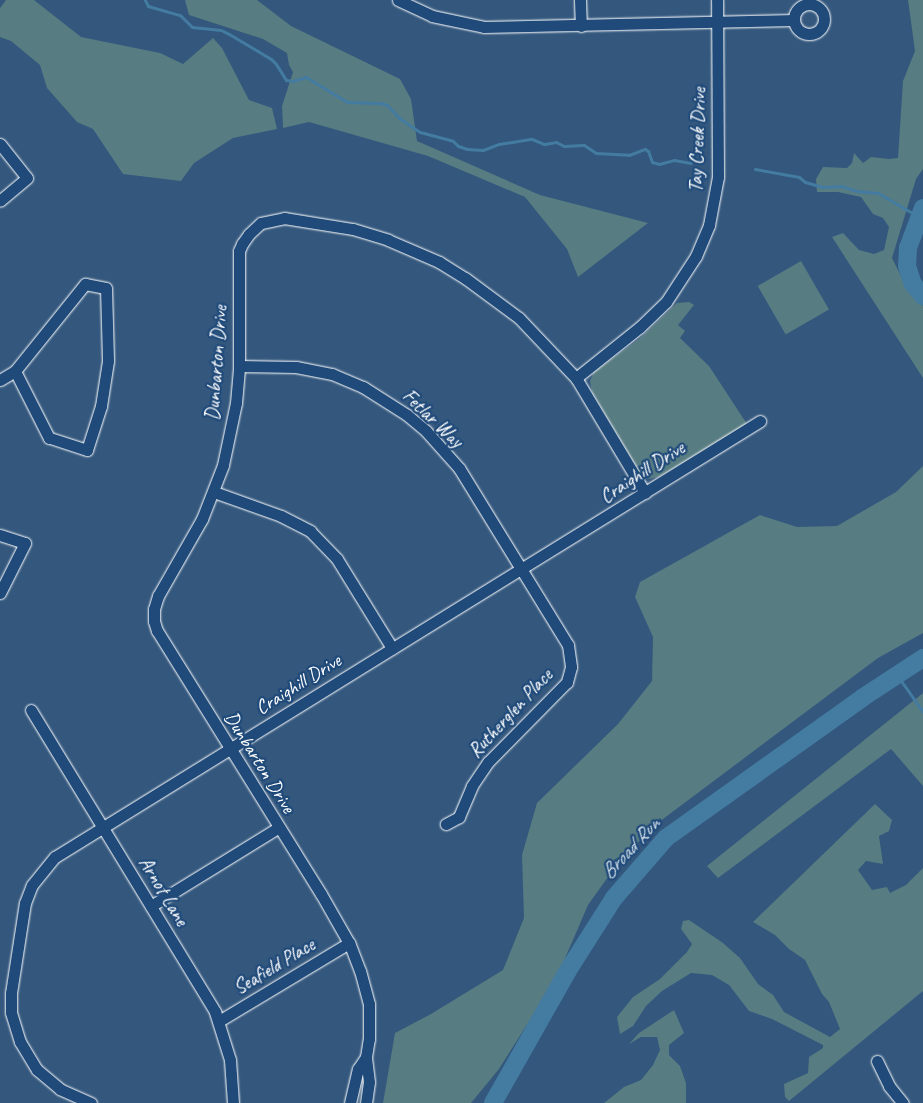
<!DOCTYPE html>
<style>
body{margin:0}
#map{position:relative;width:923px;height:1103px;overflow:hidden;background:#33577d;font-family:Caveat,sans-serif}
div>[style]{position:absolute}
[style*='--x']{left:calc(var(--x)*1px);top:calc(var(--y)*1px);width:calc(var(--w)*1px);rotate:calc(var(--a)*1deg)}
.green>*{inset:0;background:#577c82;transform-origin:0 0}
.stream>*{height:3px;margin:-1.5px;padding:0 1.5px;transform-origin:1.5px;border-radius:1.5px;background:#447ca1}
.river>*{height:18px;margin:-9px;padding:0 9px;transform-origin:9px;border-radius:9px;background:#447ca1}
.roads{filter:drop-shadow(0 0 1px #fff) drop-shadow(0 0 1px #fff)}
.street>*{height:11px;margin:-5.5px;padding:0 5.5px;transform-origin:5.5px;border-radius:5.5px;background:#1f4a7a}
.street>.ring{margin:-5.5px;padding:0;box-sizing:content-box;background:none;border:11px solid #1f4a7a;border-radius:50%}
span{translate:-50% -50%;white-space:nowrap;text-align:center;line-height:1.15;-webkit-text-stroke:4.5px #1f4a7a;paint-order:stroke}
.street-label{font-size:20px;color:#fff}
.water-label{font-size:21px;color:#d0dee8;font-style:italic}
</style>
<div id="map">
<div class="green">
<i style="clip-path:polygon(6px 0,34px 0,81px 37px,160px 53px,183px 64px,213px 38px,222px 48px,249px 100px,272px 108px,277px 129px,233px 138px,194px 163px,181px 181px,123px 174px,93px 129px,77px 122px,47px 88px,40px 65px,11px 41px,0 37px,0 8px)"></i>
<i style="clip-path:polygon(185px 0,257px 0,291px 26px,400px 79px,411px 99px,417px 141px,540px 195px,648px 223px,578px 277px,567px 249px,525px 197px,428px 156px,309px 122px,283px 128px,282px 106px,293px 72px,289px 65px,287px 53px,263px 39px,189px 15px)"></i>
<i style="clip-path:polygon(908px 0,923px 0,923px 169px,916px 179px,892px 258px,908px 290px,923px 306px,923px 378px,832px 237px,843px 233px,859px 250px,874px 254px,884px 250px,889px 227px,883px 218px,873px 214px,861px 197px,838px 192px,817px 192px,816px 179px,823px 167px,847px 168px,852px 163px,854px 153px,863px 163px,871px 157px,889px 159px,898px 158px,903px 81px,915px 51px)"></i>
<i style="left:801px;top:261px;width:56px;height:50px;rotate:60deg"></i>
<i style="clip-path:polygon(689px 302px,694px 305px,678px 325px,685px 331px,680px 338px,709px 366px,747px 424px,659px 477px,649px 479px,641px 474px,592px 392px,590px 381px,594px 372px,639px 339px,677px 303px)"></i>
<i style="clip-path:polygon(923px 466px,923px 633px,878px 658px,663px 819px,623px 856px,588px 905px,557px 977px,499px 1069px,471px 1103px,383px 1103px,395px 1033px,431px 1014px,503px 970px,524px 918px,522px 855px,537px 803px,618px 724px,652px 681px,653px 637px,635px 597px,640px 582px,760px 515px,797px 527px,837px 526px,896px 492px)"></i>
<i style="clip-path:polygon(923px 693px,923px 786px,891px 749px,718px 878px,707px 866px)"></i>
<i style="clip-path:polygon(875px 804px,892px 820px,889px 831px,879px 836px,883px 864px,866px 861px,858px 870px,872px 890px,887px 887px,890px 893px,906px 885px,923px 868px,923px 991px,789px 1101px,785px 1097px,784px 1084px,808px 1073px,809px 1057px,823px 1048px,823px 1045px,772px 1019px,749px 1011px,729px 985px,712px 975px,691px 973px,662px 991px,646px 1006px,633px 1026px,620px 1034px,617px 1017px,633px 997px,660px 979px,687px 952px,692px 944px,681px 929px,683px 921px,689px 920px,723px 943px,740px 958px,758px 984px,773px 995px,784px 1012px,830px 1037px,840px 1029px,829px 1002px,822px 994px,805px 960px,789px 949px,775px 935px,753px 922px)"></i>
<i style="clip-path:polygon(674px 1010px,684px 1033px,669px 1045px,669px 1055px,680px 1066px,686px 1083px,686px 1103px,604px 1103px,624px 1087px,641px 1080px,653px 1065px,660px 1050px,657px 1037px,641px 1037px,629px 1044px,639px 1033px)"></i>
</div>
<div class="stream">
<i style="--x:145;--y:0;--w:7;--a:63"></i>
<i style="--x:148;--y:6;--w:33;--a:16"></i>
<i style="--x:180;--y:15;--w:17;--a:45"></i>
<i style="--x:192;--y:27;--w:29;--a:6"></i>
<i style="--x:221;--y:30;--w:9;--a:27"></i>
<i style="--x:229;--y:34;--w:49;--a:30.8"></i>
<i style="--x:271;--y:59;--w:7;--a:45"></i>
<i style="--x:276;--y:64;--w:19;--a:58"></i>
<i style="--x:286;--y:80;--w:7;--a:8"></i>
<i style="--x:293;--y:81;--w:14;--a:-17"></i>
<i style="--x:306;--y:77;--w:48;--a:31.4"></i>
<i style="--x:347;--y:102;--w:34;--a:2"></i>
<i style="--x:381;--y:103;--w:6;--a:18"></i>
<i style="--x:387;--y:105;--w:18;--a:47"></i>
<i style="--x:399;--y:118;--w:25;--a:34"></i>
<i style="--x:420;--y:132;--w:34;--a:15"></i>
<i style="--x:453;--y:141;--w:7;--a:45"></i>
<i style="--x:458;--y:146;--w:9;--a:18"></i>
<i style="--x:467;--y:149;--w:16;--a:4"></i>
<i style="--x:483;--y:150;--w:17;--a:-21"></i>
<i style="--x:499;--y:144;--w:33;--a:-9"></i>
<i style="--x:532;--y:139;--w:13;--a:23"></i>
<i style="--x:544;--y:144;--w:12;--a:-9"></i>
<i style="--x:556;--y:142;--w:9;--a:27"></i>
<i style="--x:564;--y:146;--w:20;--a:-3"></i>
<i style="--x:584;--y:145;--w:14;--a:34"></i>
<i style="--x:596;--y:153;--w:33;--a:3"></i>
<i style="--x:629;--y:155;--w:17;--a:-21"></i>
<i style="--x:645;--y:149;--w:4;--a:34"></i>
<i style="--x:648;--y:151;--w:12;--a:70"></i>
<i style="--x:652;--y:162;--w:7;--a:16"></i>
<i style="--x:659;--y:164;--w:16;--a:-15"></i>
<i style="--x:674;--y:160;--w:17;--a:10"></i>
<i style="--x:755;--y:169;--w:45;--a:10.3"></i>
<i style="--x:799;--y:177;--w:8;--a:40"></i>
<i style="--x:805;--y:182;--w:19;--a:16"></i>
<i style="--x:823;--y:187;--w:18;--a:-3"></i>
<i style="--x:841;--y:186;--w:16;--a:18"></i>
<i style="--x:856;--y:191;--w:22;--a:5"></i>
<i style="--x:878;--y:193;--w:48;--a:30.3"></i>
<i style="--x:897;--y:675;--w:45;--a:54.9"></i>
</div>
<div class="river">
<i style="--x:923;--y:208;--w:43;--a:110.6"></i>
<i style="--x:908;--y:248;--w:18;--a:93"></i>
<i style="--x:907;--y:266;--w:19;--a:72"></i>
<i style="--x:913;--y:284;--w:16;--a:50"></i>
<i style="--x:493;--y:1103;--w:150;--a:-60.5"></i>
<i style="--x:567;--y:972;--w:88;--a:-57.6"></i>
<i style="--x:614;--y:898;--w:79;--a:-49.1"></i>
<i style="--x:666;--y:838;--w:241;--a:-35.5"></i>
<i style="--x:862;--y:698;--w:73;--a:-33.3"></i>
</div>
<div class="roads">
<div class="street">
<i style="--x:398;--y:0;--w:38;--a:25"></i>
<i style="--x:432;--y:16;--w:53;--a:11.9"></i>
<i style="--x:484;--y:27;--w:310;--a:-1.3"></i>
<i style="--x:580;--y:0;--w:26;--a:88"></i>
<i class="ring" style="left:794px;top:4px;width:19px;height:19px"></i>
<i style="--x:0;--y:144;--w:43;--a:51.5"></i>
<i style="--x:27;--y:178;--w:35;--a:140"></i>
<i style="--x:239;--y:366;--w:57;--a:1"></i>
<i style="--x:296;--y:367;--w:37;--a:11"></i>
<i style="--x:332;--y:374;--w:34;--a:23"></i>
<i style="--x:363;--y:387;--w:52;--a:32.5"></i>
<i style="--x:407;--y:415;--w:25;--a:40"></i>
<i style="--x:426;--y:431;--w:50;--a:48.3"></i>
<i style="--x:459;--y:468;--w:208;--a:58.4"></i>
<i style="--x:568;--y:645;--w:22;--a:82"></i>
<i style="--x:571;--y:667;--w:16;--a:105"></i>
<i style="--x:567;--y:682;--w:112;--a:134.6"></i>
<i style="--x:488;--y:762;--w:29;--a:124"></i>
<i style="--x:472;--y:786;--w:34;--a:113"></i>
<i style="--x:459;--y:817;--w:15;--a:152"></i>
<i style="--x:576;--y:378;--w:82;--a:-38.6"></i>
<i style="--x:640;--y:327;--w:36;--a:-44"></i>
<i style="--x:666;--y:302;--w:55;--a:-56.9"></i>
<i style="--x:696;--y:256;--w:34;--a:-67"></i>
<i style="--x:709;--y:225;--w:49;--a:-79.4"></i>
<i style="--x:718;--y:177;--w:177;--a:-90.3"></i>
<i style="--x:0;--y:380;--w:17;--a:-31"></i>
<i style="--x:15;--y:371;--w:112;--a:-51.2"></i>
<i style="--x:85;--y:284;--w:21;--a:11"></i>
<i style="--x:106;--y:288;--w:73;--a:88.4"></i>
<i style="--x:108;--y:361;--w:46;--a:98.8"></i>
<i style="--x:101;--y:406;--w:46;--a:107.7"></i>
<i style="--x:87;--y:450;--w:40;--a:-162"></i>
<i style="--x:49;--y:438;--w:75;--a:-116.9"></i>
<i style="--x:214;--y:492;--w:71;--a:19.7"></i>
<i style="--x:281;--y:516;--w:33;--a:27"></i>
<i style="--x:310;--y:531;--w:39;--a:46"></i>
<i style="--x:337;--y:559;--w:105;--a:58.3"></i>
<i style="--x:0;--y:535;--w:26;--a:18"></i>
<i style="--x:25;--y:543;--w:56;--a:116.6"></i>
<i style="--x:31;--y:710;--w:354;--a:58.6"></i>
<i style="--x:215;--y:1012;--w:50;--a:72.6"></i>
<i style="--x:230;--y:1060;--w:43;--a:86"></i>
<i style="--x:151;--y:906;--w:149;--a:-31.6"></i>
<i style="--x:219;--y:1021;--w:152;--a:-31"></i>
<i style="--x:877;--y:1061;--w:28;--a:64"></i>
<i style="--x:889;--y:1086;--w:22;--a:51"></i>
<i style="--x:91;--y:1103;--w:34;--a:-156"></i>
<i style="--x:60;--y:1089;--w:30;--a:-140"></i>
<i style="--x:37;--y:1070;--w:33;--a:-121"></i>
<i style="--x:20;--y:1042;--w:31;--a:-107"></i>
<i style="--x:11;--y:1012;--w:19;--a:-90"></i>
<i style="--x:11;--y:993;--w:91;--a:-81.2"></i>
<i style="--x:25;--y:903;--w:19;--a:-69"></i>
<i style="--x:32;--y:885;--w:36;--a:-51"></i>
<i style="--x:55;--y:857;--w:829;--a:-31.73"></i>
<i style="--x:350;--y:1103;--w:35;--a:-77"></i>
<i style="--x:358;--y:1069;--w:14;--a:-56"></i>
<i style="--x:366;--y:1103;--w:21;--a:-82"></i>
<i style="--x:369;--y:1082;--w:25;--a:-97"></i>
<i style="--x:366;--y:1057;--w:18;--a:-81"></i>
<i style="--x:369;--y:1039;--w:35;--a:-90"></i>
<i style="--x:369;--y:1004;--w:34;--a:-105"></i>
<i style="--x:360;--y:971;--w:30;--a:-111"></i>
<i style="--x:349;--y:943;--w:56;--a:-119.7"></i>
<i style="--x:321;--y:894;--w:310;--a:-121.9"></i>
<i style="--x:157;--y:631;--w:10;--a:-107"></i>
<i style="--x:154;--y:621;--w:12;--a:-90"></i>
<i style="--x:154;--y:609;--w:14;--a:-73"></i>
<i style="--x:158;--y:596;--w:89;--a:-60.3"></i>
<i style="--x:202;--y:519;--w:58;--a:-68.7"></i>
<i style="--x:223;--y:465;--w:63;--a:-78.2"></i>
<i style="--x:236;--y:403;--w:37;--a:-85"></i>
<i style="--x:239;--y:366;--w:115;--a:-90"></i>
<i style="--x:239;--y:251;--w:8;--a:-67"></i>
<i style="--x:242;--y:244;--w:12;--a:-55"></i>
<i style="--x:249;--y:234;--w:16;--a:-43"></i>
<i style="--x:261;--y:223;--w:24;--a:-12"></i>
<i style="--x:284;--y:218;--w:70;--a:9.1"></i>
<i style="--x:353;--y:229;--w:37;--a:17"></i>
<i style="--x:388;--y:240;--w:56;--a:23.3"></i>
<i style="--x:439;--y:262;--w:31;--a:32"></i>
<i style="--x:465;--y:278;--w:67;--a:36.5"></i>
<i style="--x:519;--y:318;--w:83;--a:46.5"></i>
<i style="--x:576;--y:378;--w:134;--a:59"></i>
</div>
</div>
<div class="street-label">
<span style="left:697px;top:140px;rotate:-88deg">Tay Creek Drive</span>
<span style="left:216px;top:363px;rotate:-86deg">Dunbarton Drive</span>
<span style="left:433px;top:418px;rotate:43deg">Fetlar Way</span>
<span style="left:642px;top:472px;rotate:-33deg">Craighill Drive</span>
<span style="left:298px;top:684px;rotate:-32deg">Craighill Drive</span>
<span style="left:510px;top:713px;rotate:-47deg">Rutherglen Place</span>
<span style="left:260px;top:762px;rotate:58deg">Dunbarton Drive</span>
<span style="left:164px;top:891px;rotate:59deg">Arnot Lane</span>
<span style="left:274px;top:966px;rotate:-31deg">Seafield Place</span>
</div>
<div class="water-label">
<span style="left:630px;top:848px;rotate:-47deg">Broad Run</span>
</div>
</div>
